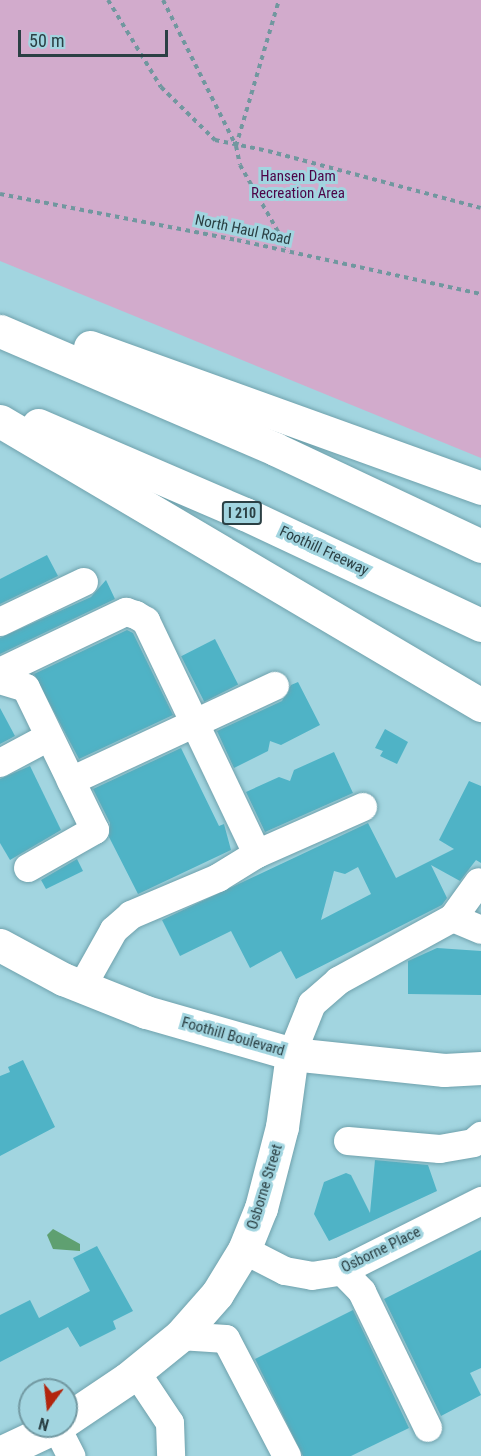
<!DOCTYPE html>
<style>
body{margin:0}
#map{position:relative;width:481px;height:1456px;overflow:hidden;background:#a2d5e0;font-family:"Roboto Condensed",sans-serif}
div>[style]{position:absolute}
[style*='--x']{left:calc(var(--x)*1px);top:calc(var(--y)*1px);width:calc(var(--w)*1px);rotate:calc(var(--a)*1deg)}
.green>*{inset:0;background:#d2abcc}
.water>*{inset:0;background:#5fa071}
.building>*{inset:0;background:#4fb3c6;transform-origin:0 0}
.path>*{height:4px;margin-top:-2px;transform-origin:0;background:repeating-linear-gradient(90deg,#71979f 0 4.5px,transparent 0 9px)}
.roads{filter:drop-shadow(0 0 2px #6fa1ac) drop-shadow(0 0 2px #6fa1ac)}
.minor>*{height:28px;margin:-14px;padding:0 14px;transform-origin:14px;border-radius:14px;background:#fff}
.major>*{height:33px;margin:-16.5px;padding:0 16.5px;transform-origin:16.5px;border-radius:16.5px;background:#fff}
.highway>*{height:33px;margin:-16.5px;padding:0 16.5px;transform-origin:16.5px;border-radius:16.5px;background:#fff}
span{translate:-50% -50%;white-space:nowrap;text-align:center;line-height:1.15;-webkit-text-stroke:6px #a2d5e0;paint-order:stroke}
.shield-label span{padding:2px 4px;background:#a2d5e0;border:2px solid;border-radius:4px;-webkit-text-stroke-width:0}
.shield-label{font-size:14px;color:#2b4044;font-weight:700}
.park-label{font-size:15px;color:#4d0548}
.street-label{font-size:15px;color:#2b4044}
.north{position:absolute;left:18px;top:1378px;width:60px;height:60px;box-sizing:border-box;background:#a2d5e0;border:2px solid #7299a2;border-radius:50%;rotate:195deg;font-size:16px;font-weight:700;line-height:24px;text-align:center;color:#2b4044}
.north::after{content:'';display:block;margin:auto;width:21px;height:27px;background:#b2250e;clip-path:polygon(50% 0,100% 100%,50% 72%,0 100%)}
.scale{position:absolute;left:18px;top:30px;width:150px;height:27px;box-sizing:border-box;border:3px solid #2b4044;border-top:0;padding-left:8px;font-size:18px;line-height:21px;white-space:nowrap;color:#2b4044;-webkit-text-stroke:4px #a2d5e0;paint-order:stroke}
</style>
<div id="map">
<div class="green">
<i style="clip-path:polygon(0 0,481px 0,481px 458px,0 261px)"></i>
</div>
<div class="water">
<i style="clip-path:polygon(53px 1229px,80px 1244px,80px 1251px,53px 1249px,47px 1235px)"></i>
</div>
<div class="building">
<i style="clip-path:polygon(47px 555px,58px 576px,0 604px,0 579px)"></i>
<i style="clip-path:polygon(106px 580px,115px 599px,0 654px,0 638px,91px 597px)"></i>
<i style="clip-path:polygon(127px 630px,133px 633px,173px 715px,79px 759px,34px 674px)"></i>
<i style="left:215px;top:639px;width:51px;height:38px;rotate:63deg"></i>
<i style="clip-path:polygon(298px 682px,320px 725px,281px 745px,270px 741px,268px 751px,234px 768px,217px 731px,282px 701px,291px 685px)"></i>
<i style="clip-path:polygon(0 708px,15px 736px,0 744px)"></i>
<i style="clip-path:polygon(385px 729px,408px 742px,397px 764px,380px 756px,383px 751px,375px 748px)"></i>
<i style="clip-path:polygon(181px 748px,219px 826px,224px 824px,231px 850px,138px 894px,109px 837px,110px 823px,93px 789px)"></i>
<i style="clip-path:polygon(334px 752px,353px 793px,265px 832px,246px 792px,279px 777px,290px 781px,294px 770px)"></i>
<i style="clip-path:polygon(30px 766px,61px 830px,10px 860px,0 843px,0 779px)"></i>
<i style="clip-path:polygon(evenodd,469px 781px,481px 786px,481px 863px,476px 860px,460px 881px,431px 865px,447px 898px,442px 905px,296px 979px,281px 951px,250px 968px,231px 931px,180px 956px,162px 920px,368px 823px,396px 878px,454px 849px,439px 840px,469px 781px,358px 867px,371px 894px,321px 920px,334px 871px,345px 874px,358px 867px)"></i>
<i style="clip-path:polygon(77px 859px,83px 871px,46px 889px,41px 880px)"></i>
<i style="clip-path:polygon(437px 948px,481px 951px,481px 995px,408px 994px,408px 961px)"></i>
<i style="clip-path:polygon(23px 1060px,55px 1127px,0 1156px,0 1076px,10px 1072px,8px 1067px)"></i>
<i style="clip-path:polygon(375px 1160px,428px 1165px,437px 1191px,329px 1241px,314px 1214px,324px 1182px,346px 1173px,351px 1175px,370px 1213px)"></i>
<i style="clip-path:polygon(97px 1246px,133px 1311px,113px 1321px,116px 1329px,80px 1347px,68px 1327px,0 1362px,0 1315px,30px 1300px,39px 1318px,90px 1291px,73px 1258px)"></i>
<i style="clip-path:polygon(481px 1250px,481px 1368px,470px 1373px,481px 1395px,441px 1416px,384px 1299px)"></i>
<i style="clip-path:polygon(353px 1310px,409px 1428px,351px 1456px,303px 1456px,255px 1359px)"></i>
</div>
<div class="path">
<i style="--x:108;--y:0;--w:102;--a:58.7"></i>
<i style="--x:161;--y:87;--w:76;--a:44.5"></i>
<i style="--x:215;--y:140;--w:54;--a:11.7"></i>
<i style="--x:268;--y:151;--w:220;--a:15"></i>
<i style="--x:163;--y:0;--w:163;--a:63.4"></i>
<i style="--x:236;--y:146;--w:19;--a:78"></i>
<i style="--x:240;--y:165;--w:99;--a:60.3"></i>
<i style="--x:236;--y:146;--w:152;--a:-73.6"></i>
<i style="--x:0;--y:194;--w:241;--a:11"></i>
<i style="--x:237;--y:240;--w:250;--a:12.5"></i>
</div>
<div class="roads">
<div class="minor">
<i style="--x:0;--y:622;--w:93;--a:-25.5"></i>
<i style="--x:0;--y:672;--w:140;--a:-25.5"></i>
<i style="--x:126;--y:612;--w:10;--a:17"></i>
<i style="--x:136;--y:615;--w:12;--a:31"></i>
<i style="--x:146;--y:621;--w:258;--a:64.5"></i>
<i style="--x:257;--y:854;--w:116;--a:-23.9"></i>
<i style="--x:0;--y:680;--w:27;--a:17"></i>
<i style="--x:26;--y:688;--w:158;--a:64.1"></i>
<i style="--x:95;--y:830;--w:77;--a:150.4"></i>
<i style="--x:0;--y:763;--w:55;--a:-28"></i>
<i style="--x:71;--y:781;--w:225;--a:-25"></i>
<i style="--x:453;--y:918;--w:30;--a:23"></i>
<i style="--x:82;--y:987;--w:65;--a:-60.7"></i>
<i style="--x:114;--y:930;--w:23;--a:-41"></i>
<i style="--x:131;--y:915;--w:95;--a:-23"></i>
<i style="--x:218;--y:878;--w:46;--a:-31.6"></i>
<i style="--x:292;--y:1054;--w:54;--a:-68.2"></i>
<i style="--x:312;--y:1004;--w:35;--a:-41"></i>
<i style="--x:338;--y:981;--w:131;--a:-28.7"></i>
<i style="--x:453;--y:918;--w:44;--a:-54.2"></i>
<i style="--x:348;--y:1141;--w:92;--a:5"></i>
<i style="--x:440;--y:1149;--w:34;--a:-10"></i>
<i style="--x:473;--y:1143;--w:11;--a:-41"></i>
<i style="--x:244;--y:1250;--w:46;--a:27.1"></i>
<i style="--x:285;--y:1271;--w:27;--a:10"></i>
<i style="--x:312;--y:1276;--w:30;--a:-9"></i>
<i style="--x:342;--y:1271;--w:156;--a:-26.7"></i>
<i style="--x:342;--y:1271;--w:29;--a:46"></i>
<i style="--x:362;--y:1292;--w:151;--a:64.1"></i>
<i style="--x:180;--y:1336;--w:46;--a:3.7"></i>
<i style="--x:226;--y:1339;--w:132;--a:62.5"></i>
<i style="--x:136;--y:1372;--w:61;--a:56.3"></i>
<i style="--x:170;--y:1423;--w:33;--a:88"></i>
<i style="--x:56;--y:1426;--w:34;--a:63"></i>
</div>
<div class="major">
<i style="--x:0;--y:945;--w:72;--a:28.4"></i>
<i style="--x:63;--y:979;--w:89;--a:21.7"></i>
<i style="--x:146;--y:1012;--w:152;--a:16"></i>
<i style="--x:292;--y:1054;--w:153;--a:6"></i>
<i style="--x:444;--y:1070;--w:37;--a:-3"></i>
<i style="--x:66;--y:1420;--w:73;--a:-33.9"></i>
<i style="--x:127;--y:1379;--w:68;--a:-39.1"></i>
<i style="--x:180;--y:1336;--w:56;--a:-48.6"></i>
<i style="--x:217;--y:1294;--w:52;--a:-58.5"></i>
<i style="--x:244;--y:1250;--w:45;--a:-68"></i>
<i style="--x:261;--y:1208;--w:84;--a:-75.5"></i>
<i style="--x:282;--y:1127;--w:74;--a:-82.2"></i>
<i style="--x:0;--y:1453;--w:63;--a:-25.3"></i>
</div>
<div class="highway">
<i style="--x:0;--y:331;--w:299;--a:23.2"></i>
<i style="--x:275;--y:449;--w:228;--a:25.2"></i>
<i style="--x:90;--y:347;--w:416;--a:19.8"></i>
<i style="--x:0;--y:421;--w:559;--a:30.56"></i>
<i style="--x:38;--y:425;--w:225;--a:23.3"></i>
<i style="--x:245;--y:514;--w:261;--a:25.2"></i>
</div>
</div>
<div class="shield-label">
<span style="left:242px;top:513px">I 210</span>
</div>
<div class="park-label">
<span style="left:298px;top:185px">Hansen Dam<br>Recreation Area</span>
</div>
<div class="street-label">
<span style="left:243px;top:230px;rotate:12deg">North Haul Road</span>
<span style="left:324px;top:551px;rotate:25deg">Foothill Freeway</span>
<span style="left:233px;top:1037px;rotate:16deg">Foothill Boulevard</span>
<span style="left:265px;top:1187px;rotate:-73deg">Osborne Street</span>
<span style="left:381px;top:1250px;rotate:-26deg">Osborne Place</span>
</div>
<div class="north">N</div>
<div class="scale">50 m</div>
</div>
